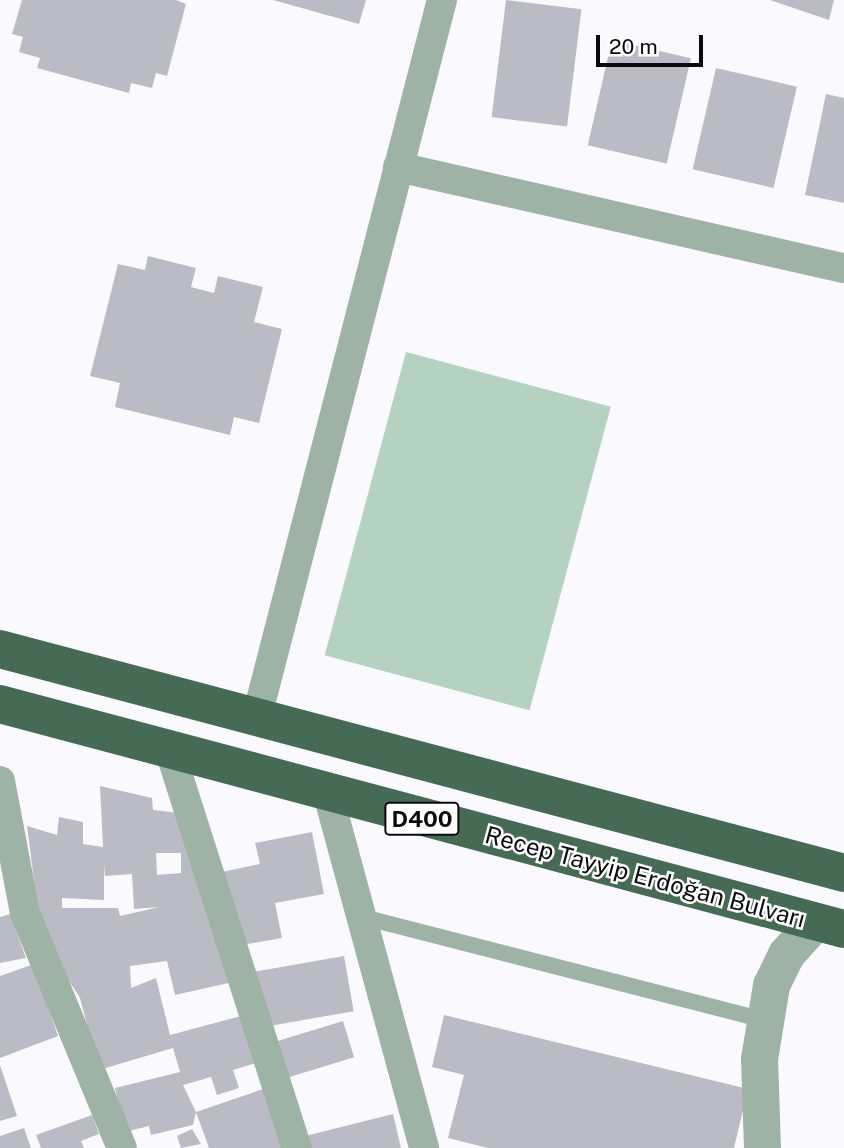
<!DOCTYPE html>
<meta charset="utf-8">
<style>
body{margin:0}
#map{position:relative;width:844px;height:1148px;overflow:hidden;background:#fafafe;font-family:"Public Sans",sans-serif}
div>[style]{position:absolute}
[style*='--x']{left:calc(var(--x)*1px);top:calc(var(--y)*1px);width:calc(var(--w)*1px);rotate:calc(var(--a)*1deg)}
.green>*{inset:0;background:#b5d1bf;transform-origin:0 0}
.building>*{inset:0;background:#bbbbc5;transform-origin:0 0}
.service>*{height:16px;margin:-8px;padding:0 8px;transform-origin:8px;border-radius:8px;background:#9fb2a6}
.minor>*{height:30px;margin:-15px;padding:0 15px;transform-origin:15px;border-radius:15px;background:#9fb2a6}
.tertiary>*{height:37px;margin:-18.5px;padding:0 18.5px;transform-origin:18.5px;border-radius:18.5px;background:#9fb2a6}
.trunk>*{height:38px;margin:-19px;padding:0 19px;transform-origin:19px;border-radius:19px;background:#466a54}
span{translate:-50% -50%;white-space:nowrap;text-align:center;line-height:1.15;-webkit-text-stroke:5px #fff;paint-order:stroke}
.shield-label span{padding:2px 5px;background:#fff;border:2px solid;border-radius:5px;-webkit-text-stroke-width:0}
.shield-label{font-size:23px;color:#0b0b0e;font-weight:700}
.street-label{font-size:24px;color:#0b0b0e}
.scale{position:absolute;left:596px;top:35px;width:107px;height:32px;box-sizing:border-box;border:4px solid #0b0b0e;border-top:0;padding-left:9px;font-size:21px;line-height:24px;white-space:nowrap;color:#0b0b0e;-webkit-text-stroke:5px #fff;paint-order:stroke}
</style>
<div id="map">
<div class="green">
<i style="left:406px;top:352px;width:212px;height:314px;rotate:15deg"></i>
</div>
<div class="building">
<i style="clip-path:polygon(22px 0,176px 0,186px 4px,167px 76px,156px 73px,152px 88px,131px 83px,129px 93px,37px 68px,40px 58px,19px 52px,23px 37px,12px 34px)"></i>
<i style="clip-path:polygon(273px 0,366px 0,359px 24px)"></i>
<i style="left:506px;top:0;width:76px;height:118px;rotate:7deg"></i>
<i style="clip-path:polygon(770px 0,834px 0,829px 20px)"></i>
<i style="left:612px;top:40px;width:81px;height:108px;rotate:13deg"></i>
<i style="left:716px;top:68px;width:83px;height:104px;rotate:13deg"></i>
<i style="clip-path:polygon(826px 94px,844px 98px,844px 203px,805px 195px)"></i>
<i style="clip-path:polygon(148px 256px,196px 268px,191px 287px,214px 293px,218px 276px,263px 287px,254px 322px,282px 329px,259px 423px,234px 417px,230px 435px,115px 407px,120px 383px,90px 376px,118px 264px,145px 270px)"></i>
<i style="clip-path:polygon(evenodd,100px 786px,152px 798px,153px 810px,180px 813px,233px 982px,175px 995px,167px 961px,130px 966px,131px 988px,156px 978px,170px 1035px,241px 1016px,256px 1063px,233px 1070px,239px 1088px,217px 1095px,211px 1077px,183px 1085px,196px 1112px,193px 1125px,151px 1135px,149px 1126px,125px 1132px,115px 1088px,180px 1072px,173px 1048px,99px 1070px,80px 998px,46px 945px,38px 912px,27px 826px,57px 835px,59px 817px,83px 822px,83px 844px,103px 847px,100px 786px,156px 853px,181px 853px,181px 873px,157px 875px,156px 853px,100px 786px,104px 865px,105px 876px,132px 874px,134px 909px,159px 907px,120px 916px,118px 908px,62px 908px,62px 898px,104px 900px,104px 865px)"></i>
<i style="clip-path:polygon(312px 832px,324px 894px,275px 903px,282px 938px,237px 946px,222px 872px,260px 864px,255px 843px)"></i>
<i style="clip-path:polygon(10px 914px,26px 958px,0 963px,0 917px)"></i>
<i style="left:344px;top:956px;width:56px;height:91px;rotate:80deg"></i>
<i style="clip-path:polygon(34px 964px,58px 1036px,0 1058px,0 976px)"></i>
<i style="clip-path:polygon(444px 1015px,748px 1089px,734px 1148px,488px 1148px,448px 1138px,464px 1075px,432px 1067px)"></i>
<i style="left:343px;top:1021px;width:38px;height:70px;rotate:73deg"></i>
<i style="clip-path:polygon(0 1065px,17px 1116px,0 1121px)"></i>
<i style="clip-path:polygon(263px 1089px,283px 1148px,209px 1148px,196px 1112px)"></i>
<i style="clip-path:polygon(393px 1114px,401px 1148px,308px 1148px,305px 1136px)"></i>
<i style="clip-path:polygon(92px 1115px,99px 1134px,81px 1141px,84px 1148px,41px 1148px,36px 1135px)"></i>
<i style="clip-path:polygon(24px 1128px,31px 1148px,0 1148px,0 1136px)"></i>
<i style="clip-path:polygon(192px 1129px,201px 1144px,181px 1148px,177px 1136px)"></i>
</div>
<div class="service">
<i style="--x:359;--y:916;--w:417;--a:14.4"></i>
</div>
<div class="minor">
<i style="--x:398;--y:167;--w:457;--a:12.8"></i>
<i style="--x:256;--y:720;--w:744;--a:-75.52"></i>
<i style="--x:170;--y:751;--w:417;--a:72.3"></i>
<i style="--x:0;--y:781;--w:134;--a:79.3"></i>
<i style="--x:25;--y:913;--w:254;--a:67.6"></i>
<i style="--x:328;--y:794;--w:367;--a:74.8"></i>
</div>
<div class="tertiary">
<i style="--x:762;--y:1148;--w:89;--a:-91.9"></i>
<i style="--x:759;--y:1059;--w:75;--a:-80.8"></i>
<i style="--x:771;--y:985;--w:34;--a:-64"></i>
<i style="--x:786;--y:954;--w:43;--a:-47.8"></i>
</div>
<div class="trunk">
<i style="--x:0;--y:649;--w:873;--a:14.86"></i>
<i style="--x:0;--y:704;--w:873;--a:14.93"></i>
</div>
<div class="shield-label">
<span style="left:422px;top:819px">D400</span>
</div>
<div class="street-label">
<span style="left:645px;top:877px;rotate:15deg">Recep Tayyip Erdoğan Bulvarı</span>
</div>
<div class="scale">20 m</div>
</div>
